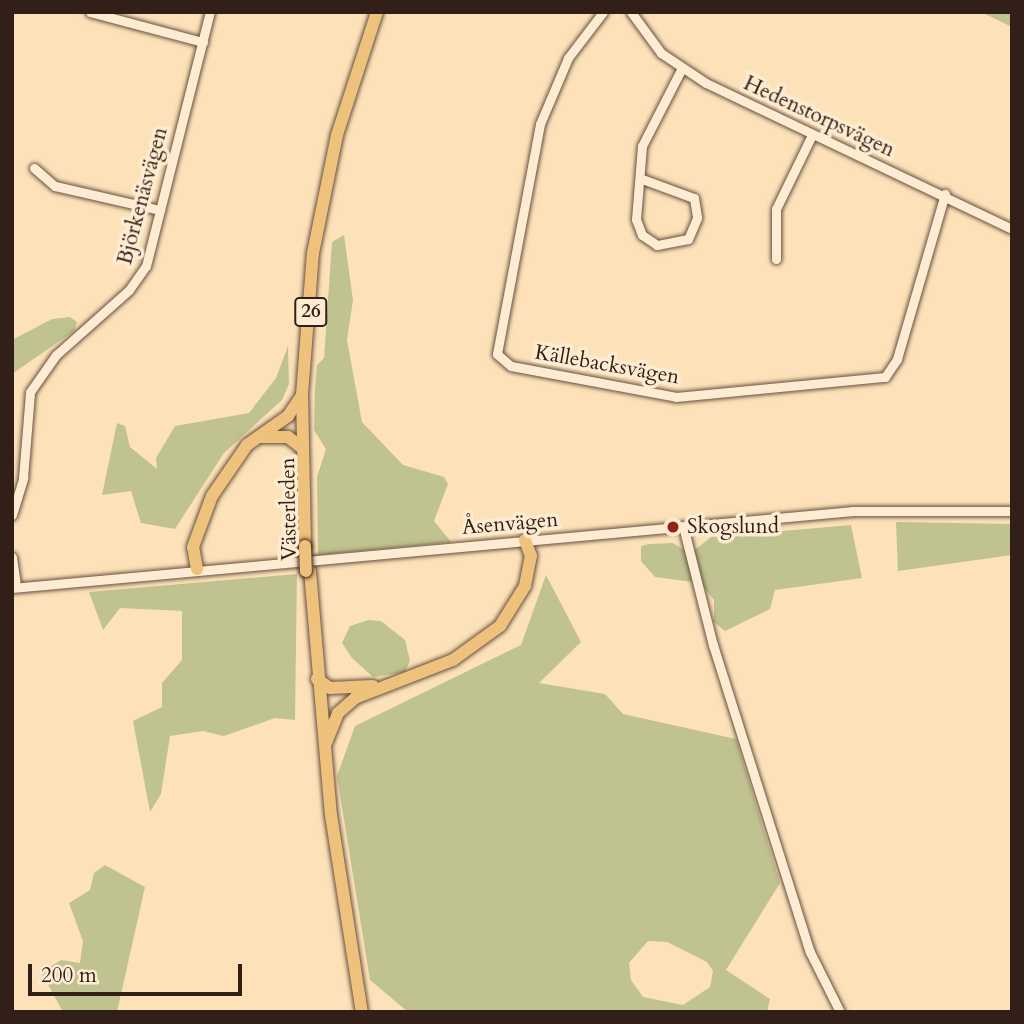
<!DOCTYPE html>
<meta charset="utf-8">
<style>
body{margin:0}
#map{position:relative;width:1024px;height:1024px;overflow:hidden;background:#fde2b9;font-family:Cardo,serif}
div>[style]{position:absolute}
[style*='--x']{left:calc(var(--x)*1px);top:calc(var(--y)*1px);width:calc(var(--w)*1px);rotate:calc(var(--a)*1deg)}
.green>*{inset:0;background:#c0c38f}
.roads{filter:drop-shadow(0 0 2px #655040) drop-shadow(0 0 2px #655040)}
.minor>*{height:9px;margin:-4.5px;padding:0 4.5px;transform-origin:4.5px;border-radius:4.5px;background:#feecd2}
.highway>*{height:12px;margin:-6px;padding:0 6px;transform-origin:6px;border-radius:6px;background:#eec17c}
.bridges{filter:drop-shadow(0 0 2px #322018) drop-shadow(0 0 2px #322018)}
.highway-bridge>*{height:12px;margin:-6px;padding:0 6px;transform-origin:6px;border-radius:6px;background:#eec17c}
.dots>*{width:19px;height:19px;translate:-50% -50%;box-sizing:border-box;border:4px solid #feecd2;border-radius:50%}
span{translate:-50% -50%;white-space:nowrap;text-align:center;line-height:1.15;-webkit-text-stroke:7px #feecd2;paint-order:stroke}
.shield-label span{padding:2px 5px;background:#feecd2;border:2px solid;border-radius:5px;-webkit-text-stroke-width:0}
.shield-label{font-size:19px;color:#322018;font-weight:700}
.street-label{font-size:21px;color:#322018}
.poi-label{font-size:21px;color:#322018}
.left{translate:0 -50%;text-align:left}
.frame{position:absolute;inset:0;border:14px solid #322018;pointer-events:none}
.scale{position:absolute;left:28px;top:964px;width:214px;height:32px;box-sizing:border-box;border:4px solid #322018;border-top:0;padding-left:9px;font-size:21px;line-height:24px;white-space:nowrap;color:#322018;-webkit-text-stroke:5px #feecd2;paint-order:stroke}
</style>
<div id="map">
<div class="green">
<i style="clip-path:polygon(981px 12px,1012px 12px,1012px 27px)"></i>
<i style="clip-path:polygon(344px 235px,353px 300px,347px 340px,362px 422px,403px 465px,444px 477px,448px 484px,434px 521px,451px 542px,318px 555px,317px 477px,326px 449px,314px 430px,315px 388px,317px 365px,324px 358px,332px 242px)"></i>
<i style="clip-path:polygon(70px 317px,77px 322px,74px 331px,12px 374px,12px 340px,52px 319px)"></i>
<i style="clip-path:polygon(288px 346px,289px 384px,282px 400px,224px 453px,175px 529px,141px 523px,131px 491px,102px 495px,117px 423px,125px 426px,130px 447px,157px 469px,156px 458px,175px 426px,249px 413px,276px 378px)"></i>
<i style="clip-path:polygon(896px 522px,1012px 524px,1012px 555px,898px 571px)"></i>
<i style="clip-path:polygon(851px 525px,862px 578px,775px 590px,770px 609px,725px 631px,714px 622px,714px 600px,700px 583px,655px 577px,641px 561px,641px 546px,649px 544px,673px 543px,690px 554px,711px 537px)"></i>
<i style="clip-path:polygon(297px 574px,295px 720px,275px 718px,224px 736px,203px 731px,170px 736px,161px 794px,150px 812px,133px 721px,162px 707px,162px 683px,182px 660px,182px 611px,120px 608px,103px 630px,89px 592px)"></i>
<i style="clip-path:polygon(evenodd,546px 575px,581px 642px,539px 683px,605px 694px,623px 714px,736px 739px,780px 883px,726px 970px,770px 999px,767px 1012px,408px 1012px,370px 980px,337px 776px,355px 726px,521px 645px,546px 575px,648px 941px,667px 942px,707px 962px,713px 971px,710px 987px,683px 1005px,643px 997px,631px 980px,629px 963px,648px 941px)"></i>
<i style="clip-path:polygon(368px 620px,381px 621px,405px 640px,410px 661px,405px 672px,373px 677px,352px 658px,342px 643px,350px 626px)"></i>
<i style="clip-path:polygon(105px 865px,145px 887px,117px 1012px,63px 1012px,41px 972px,61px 960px,80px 963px,83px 941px,69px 903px,90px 890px,94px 873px)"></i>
</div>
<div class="roads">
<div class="minor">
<i style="--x:90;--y:12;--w:117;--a:14.9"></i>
<i style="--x:603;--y:12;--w:58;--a:127.3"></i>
<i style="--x:568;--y:58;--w:72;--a:113"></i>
<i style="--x:540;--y:124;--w:234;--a:100.6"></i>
<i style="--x:497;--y:354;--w:18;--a:41"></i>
<i style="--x:511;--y:366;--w:168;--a:10.6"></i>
<i style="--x:676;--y:397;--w:210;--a:-5.5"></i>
<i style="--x:885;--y:377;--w:22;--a:-56"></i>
<i style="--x:897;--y:359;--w:172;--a:-73.8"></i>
<i style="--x:631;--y:12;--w:51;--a:53.8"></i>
<i style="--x:661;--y:53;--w:54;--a:33.7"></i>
<i style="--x:706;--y:83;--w:339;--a:25.5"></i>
<i style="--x:34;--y:168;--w:28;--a:41"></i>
<i style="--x:55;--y:186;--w:108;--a:12.9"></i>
<i style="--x:642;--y:179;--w:55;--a:20.1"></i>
<i style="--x:694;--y:198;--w:20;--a:81"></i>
<i style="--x:697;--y:218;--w:23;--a:113"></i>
<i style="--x:688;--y:239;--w:32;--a:169"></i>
<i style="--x:657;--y:245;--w:18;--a:-146"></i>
<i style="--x:642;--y:235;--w:17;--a:-111"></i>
<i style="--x:636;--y:219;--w:73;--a:-85.3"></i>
<i style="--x:642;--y:146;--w:88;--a:-62.9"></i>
<i style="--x:776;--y:259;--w:50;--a:-90"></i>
<i style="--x:776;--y:209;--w:82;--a:-64.1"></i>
<i style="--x:12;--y:515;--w:39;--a:-73"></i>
<i style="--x:23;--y:478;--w:86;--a:-85.3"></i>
<i style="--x:30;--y:392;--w:45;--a:-54.9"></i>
<i style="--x:56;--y:355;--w:98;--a:-41.7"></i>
<i style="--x:129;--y:290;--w:29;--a:-55"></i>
<i style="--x:146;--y:266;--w:262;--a:-75.9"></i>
<i style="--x:683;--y:526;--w:123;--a:75.9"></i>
<i style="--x:713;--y:645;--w:322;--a:72.5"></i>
<i style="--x:810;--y:952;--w:67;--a:63.4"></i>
<i style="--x:12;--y:557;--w:30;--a:82"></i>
<i style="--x:12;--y:588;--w:845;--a:-5.23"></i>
<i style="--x:853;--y:511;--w:159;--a:0"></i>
</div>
<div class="highway">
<i style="--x:262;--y:437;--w:26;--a:0"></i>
<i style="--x:288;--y:437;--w:18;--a:38"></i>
<i style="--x:305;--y:546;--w:151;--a:-91.1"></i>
<i style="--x:302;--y:395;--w:142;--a:-85.6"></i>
<i style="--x:313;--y:253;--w:120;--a:-78.5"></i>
<i style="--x:337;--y:135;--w:129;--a:-72"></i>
<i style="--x:197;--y:569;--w:22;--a:-100"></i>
<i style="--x:193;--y:547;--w:54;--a:-69.6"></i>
<i style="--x:212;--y:496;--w:62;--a:-55.5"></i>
<i style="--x:247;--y:445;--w:50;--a:-35.3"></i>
<i style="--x:288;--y:416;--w:25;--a:-56"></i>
<i style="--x:310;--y:571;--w:245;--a:85.1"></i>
<i style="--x:331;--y:815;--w:199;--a:81.1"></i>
<i style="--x:317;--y:679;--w:16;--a:35"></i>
<i style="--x:330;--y:688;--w:43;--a:-2.7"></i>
<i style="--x:326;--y:743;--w:32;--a:-68"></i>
<i style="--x:338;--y:713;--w:23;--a:-41"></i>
<i style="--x:355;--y:698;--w:105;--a:-21.2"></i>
<i style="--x:453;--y:660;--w:58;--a:-35.9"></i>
<i style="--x:500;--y:626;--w:47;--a:-58"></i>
<i style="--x:525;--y:586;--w:31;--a:-79"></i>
<i style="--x:531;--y:556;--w:17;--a:-111"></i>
</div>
</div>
<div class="bridges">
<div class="highway-bridge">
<i style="--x:305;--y:546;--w:25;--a:88"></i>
</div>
</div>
<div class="dots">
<i style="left:673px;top:527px;background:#8f2418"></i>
</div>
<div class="shield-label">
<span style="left:311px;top:312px">26</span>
</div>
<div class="street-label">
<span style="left:819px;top:117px;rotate:25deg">Hedenstorpsvägen</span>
<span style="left:143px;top:196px;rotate:-75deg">Björkenäsvägen</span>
<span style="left:607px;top:365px;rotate:10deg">Källebacksvägen</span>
<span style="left:289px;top:509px;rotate:-91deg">Västerleden</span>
<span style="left:510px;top:524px;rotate:-5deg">Åsenvägen</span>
</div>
<div class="poi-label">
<span class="left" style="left:687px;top:527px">Skogslund</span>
</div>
<div class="frame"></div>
<div class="scale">200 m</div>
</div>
